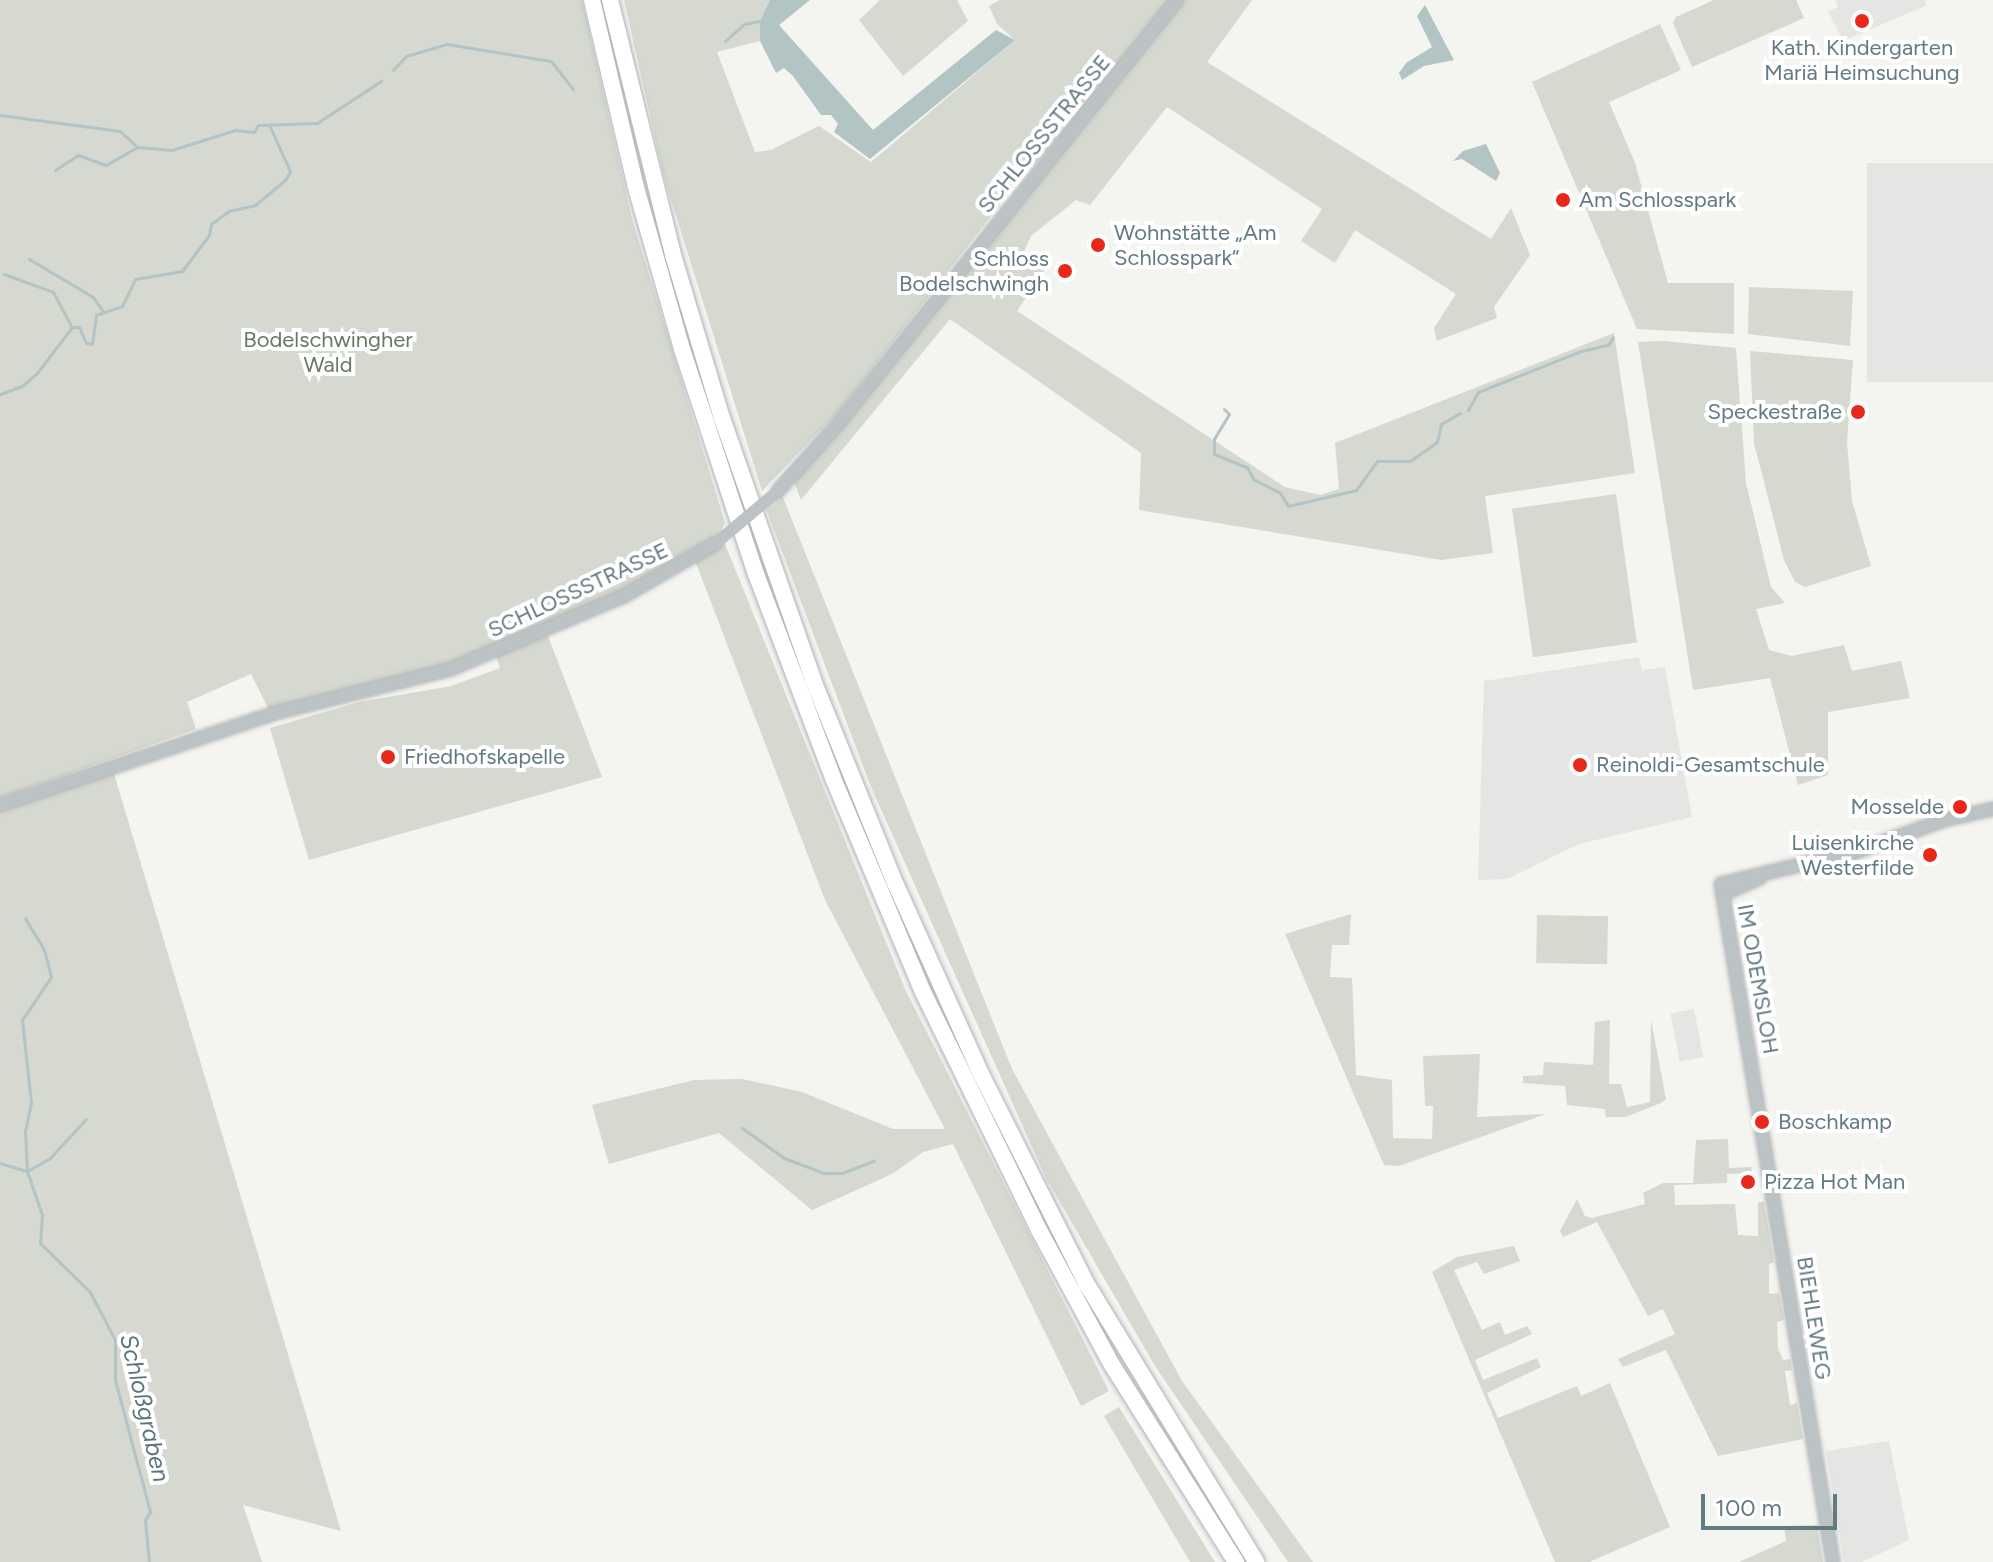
<!DOCTYPE html>
<meta charset="utf-8">
<style>
body{margin:0}
#map{position:relative;width:1993px;height:1562px;overflow:hidden;background:#f4f4f0;font-family:Figtree,sans-serif}
div>[style]{position:absolute}
[style*='--x']{left:calc(var(--x)*1px);top:calc(var(--y)*1px);width:calc(var(--w)*1px);rotate:calc(var(--a)*1deg)}
.built>*{inset:0;background:#e5e5e3;transform-origin:0 0}
.green>*{inset:0;background:#d5d9cf;transform-origin:0 0}
.water>*{inset:0;background:#b3c4c5}
.stream>*{height:3px;margin:-1.5px;padding:0 1.5px;transform-origin:1.5px;border-radius:1.5px;background:#b3c4c5}
.roads{filter:drop-shadow(0 0 2px #b0b5b7) drop-shadow(0 0 2px #b0b5b7)}
.tertiary>*{height:12px;margin:-6px;padding:0 6px;transform-origin:6px;border-radius:6px;background:#bcc3c5}
.motorway>*{height:16px;margin:-8px;padding:0 8px;transform-origin:8px;border-radius:8px;background:#fff}
.tertiary-bridge>*{height:12px;margin:-6px;padding:0 6px;transform-origin:6px;border-radius:6px;background:#bcc3c5}
.dots>*{width:22px;height:22px;translate:-50% -50%;box-sizing:border-box;border:4px solid #fff;border-radius:50%}
span{translate:-50% -50%;white-space:nowrap;text-align:center;line-height:1.15;-webkit-text-stroke:8px #fff;paint-order:stroke}
.poi-label{font-size:22px;color:#627a82}
.left{translate:0 -50%;text-align:left}
.right{translate:-100% -50%;text-align:right}
.street-label{font-size:22px;color:#627a82}
.park-label{font-size:22px;color:#6a7961}
.water-label{font-size:24px;color:#597679;font-style:italic}
.scale{position:absolute;left:1701px;top:1494px;width:136px;height:36px;box-sizing:border-box;border:4px solid #627a82;border-top:0;padding-left:10px;font-size:24px;line-height:28px;white-space:nowrap;color:#627a82;-webkit-text-stroke:6px #fff;paint-order:stroke}
</style>
<div id="map">
<div class="built">
<i style="clip-path:polygon(1835px 0,1926px 0,1925px 6px,1843px 41px,1828px 11px,1838px 7px)"></i>
<i style="left:1993px;top:163px;width:219px;height:126px;rotate:90deg"></i>
<i style="clip-path:polygon(1639px 657px,1642px 670px,1665px 667px,1692px 817px,1579px 844px,1507px 879px,1478px 880px,1484px 681px)"></i>
<i style="left:1694px;top:1009px;width:49px;height:24px;rotate:79deg"></i>
<i style="clip-path:polygon(1889px 1441px,1909px 1540px,1862px 1562px,1844px 1562px,1826px 1451px)"></i>
</div>
<div class="green">
<i style="clip-path:polygon(0 0,582px 0,632px 219px,725px 523px,717px 542px,723px 539px,905px 989px,1109px 1391px,1081px 1406px,953px 1144px,923px 1152px,892px 1174px,812px 1210px,719px 1133px,609px 1164px,592px 1105px,694px 1080px,742px 1079px,802px 1092px,893px 1129px,945px 1129px,825px 900px,694px 558px,545px 628px,602px 777px,309px 860px,270px 728px,359px 702px,451px 686px,500px 668px,494px 651px,271px 714px,251px 674px,187px 702px,196px 729px,0 798px)"></i>
<i style="clip-path:polygon(624px 0,770px 0,760px 21px,760px 41px,717px 52px,755px 152px,771px 150px,819px 126px,871px 162px,1015px 40px,997px 24px,989px 6px,1000px 0,1252px 0,1207px 62px,1491px 239px,1511px 208px,1530px 255px,1494px 307px,1497px 318px,1437px 341px,1434px 328px,1456px 294px,1355px 230px,1335px 263px,1301px 241px,1322px 209px,1167px 107px,1090px 205px,1076px 200px,1031px 236px,1022px 256px,1044px 271px,1017px 311px,1285px 487px,1320px 495px,1339px 489px,1335px 443px,1614px 333px,1635px 473px,1485px 496px,1493px 553px,1441px 560px,1139px 510px,1141px 453px,950px 319px,801px 500px,794px 482px,1137px 49px,1006px 197px,838px 412px,762px 491px,664px 177px)"></i>
<i style="clip-path:polygon(880px 0,957px 0,968px 21px,903px 76px,859px 20px)"></i>
<i style="clip-path:polygon(1714px 0,1796px 0,1804px 18px,1692px 67px,1673px 23px,1676px 17px)"></i>
<i style="clip-path:polygon(1660px 24px,1681px 70px,1609px 102px,1635px 163px,1668px 283px,1734px 283px,1734px 334px,1637px 329px,1532px 82px)"></i>
<i style="clip-path:polygon(1749px 287px,1853px 291px,1850px 346px,1748px 334px)"></i>
<i style="clip-path:polygon(1663px 341px,1736px 348px,1746px 483px,1771px 587px,1785px 603px,1756px 609px,1769px 650px,1792px 656px,1844px 645px,1852px 671px,1901px 661px,1910px 698px,1828px 712px,1828px 775px,1798px 785px,1770px 678px,1693px 690px,1638px 342px)"></i>
<i style="clip-path:polygon(1750px 351px,1853px 360px,1847px 442px,1852px 501px,1871px 566px,1805px 587px,1795px 582px,1784px 560px,1754px 443px)"></i>
<i style="left:1616px;top:494px;width:150px;height:105px;rotate:82deg"></i>
<i style="clip-path:polygon(782px 495px,1012px 1069px,1182px 1381px,1313px 1562px,1288px 1562px,1155px 1366px,1046px 1178px,871px 787px,766px 509px)"></i>
<i style="clip-path:polygon(112px 767px,341px 1531px,243px 1505px,262px 1562px,0 1562px,0 808px)"></i>
<i style="clip-path:polygon(1351px 914px,1349px 945px,1332px 945px,1330px 977px,1352px 978px,1356px 1075px,1392px 1080px,1393px 1138px,1432px 1139px,1433px 1106px,1425px 1106px,1423px 1056px,1480px 1054px,1477px 1117px,1546px 1114px,1399px 1166px,1384px 1165px,1285px 934px)"></i>
<i style="left:1537px;top:915px;width:71px;height:48px;rotate:1deg"></i>
<i style="clip-path:polygon(1610px 1020px,1609px 1084px,1621px 1084px,1627px 1107px,1650px 1102px,1651px 1020px,1666px 1099px,1661px 1103px,1625px 1117px,1606px 1117px,1605px 1109px,1567px 1105px,1565px 1086px,1523px 1083px,1523px 1076px,1543px 1075px,1544px 1062px,1593px 1065px,1595px 1022px)"></i>
<i style="clip-path:polygon(1728px 1139px,1729px 1168px,1751px 1167px,1752px 1173px,1727px 1174px,1727px 1183px,1674px 1185px,1675px 1205px,1735px 1204px,1738px 1235px,1758px 1236px,1758px 1202px,1764px 1202px,1774px 1262px,1769px 1264px,1769px 1294px,1779px 1293px,1784px 1320px,1777px 1322px,1778px 1348px,1783px 1360px,1790px 1359px,1792px 1370px,1785px 1371px,1790px 1405px,1797px 1403px,1803px 1439px,1718px 1456px,1666px 1350px,1623px 1367px,1618px 1359px,1675px 1334px,1663px 1309px,1648px 1316px,1597px 1222px,1563px 1237px,1560px 1231px,1577px 1199px,1585px 1216px,1592px 1218px,1645px 1204px,1643px 1193px,1663px 1183px,1693px 1183px,1696px 1140px)"></i>
<i style="clip-path:polygon(1514px 1246px,1520px 1261px,1484px 1274px,1477px 1262px,1454px 1270px,1482px 1330px,1500px 1322px,1505px 1335px,1527px 1326px,1532px 1334px,1475px 1360px,1483px 1380px,1537px 1358px,1541px 1367px,1487px 1393px,1498px 1418px,1577px 1386px,1581px 1396px,1610px 1383px,1670px 1527px,1589px 1562px,1555px 1562px,1432px 1272px,1457px 1257px)"></i>
<i style="clip-path:polygon(1119px 1407px,1215px 1562px,1190px 1562px,1104px 1416px)"></i>
<i style="clip-path:polygon(1817px 1525px,1823px 1562px,1739px 1562px,1786px 1541px,1784px 1526px)"></i>
</div>
<div class="water">
<i style="clip-path:polygon(770px 0,810px 0,779px 25px,873px 130px,996px 30px,1015px 40px,870px 159px,834px 132px,838px 124px,831px 115px,821px 115px,793px 76px,784px 68px,776px 73px,760px 41px,760px 21px)"></i>
<i style="clip-path:polygon(1425px 5px,1454px 60px,1424px 66px,1402px 80px,1399px 73px,1406px 63px,1432px 47px,1417px 16px)"></i>
<i style="clip-path:polygon(1486px 144px,1500px 173px,1496px 181px,1462px 159px,1453px 161px,1463px 151px)"></i>
</div>
<div class="stream">
<i style="--x:725;--y:41;--w:25;--a:-42"></i>
<i style="--x:744;--y:24;--w:16;--a:-11"></i>
<i style="--x:393;--y:70;--w:19;--a:-47"></i>
<i style="--x:406;--y:56;--w:43;--a:-16.3"></i>
<i style="--x:447;--y:44;--w:105;--a:9.3"></i>
<i style="--x:551;--y:61;--w:36;--a:52"></i>
<i style="--x:0;--y:115;--w:121;--a:7.6"></i>
<i style="--x:120;--y:131;--w:23;--a:43"></i>
<i style="--x:137;--y:147;--w:35;--a:5"></i>
<i style="--x:172;--y:150;--w:66;--a:-17.6"></i>
<i style="--x:235;--y:130;--w:19;--a:6"></i>
<i style="--x:254;--y:132;--w:8;--a:-60"></i>
<i style="--x:258;--y:125;--w:59;--a:-1.9"></i>
<i style="--x:317;--y:123;--w:77;--a:-33.3"></i>
<i style="--x:55;--y:170;--w:27;--a:-33"></i>
<i style="--x:78;--y:155;--w:30;--a:20"></i>
<i style="--x:106;--y:165;--w:36;--a:-30"></i>
<i style="--x:29;--y:259;--w:74;--a:30.7"></i>
<i style="--x:93;--y:297;--w:16;--a:55"></i>
<i style="--x:4;--y:274;--w:52;--a:20.2"></i>
<i style="--x:53;--y:292;--w:40;--a:62"></i>
<i style="--x:0;--y:394;--w:23;--a:-20"></i>
<i style="--x:22;--y:386;--w:20;--a:-41"></i>
<i style="--x:37;--y:373;--w:58;--a:-52.7"></i>
<i style="--x:72;--y:327;--w:7;--a:0"></i>
<i style="--x:79;--y:327;--w:17;--a:66"></i>
<i style="--x:86;--y:343;--w:6;--a:9"></i>
<i style="--x:92;--y:344;--w:29;--a:-82"></i>
<i style="--x:96;--y:315;--w:28;--a:-19"></i>
<i style="--x:122;--y:306;--w:30;--a:-64"></i>
<i style="--x:135;--y:279;--w:48;--a:-9.7"></i>
<i style="--x:182;--y:271;--w:45;--a:-53.1"></i>
<i style="--x:209;--y:235;--w:11;--a:-80"></i>
<i style="--x:211;--y:224;--w:22;--a:-36"></i>
<i style="--x:229;--y:211;--w:27;--a:-13"></i>
<i style="--x:255;--y:205;--w:40;--a:-40"></i>
<i style="--x:286;--y:179;--w:9;--a:-63"></i>
<i style="--x:290;--y:171;--w:48;--a:-114.4"></i>
<i style="--x:1224;--y:409;--w:7;--a:45"></i>
<i style="--x:1229;--y:414;--w:29;--a:121"></i>
<i style="--x:1214;--y:439;--w:15;--a:90"></i>
<i style="--x:1214;--y:454;--w:35;--a:22"></i>
<i style="--x:1247;--y:467;--w:13;--a:63"></i>
<i style="--x:1253;--y:479;--w:30;--a:27"></i>
<i style="--x:1280;--y:493;--w:15;--a:58"></i>
<i style="--x:1288;--y:506;--w:70;--a:-13.2"></i>
<i style="--x:1356;--y:490;--w:36;--a:-54"></i>
<i style="--x:1377;--y:461;--w:33;--a:0"></i>
<i style="--x:1410;--y:461;--w:33;--a:-35"></i>
<i style="--x:1437;--y:442;--w:18;--a:-77"></i>
<i style="--x:1441;--y:424;--w:22;--a:-30"></i>
<i style="--x:1468;--y:410;--w:21;--a:-61"></i>
<i style="--x:1478;--y:392;--w:111;--a:-21.7"></i>
<i style="--x:1581;--y:351;--w:28;--a:-13"></i>
<i style="--x:1608;--y:345;--w:9;--a:-58"></i>
<i style="--x:25;--y:918;--w:37;--a:59"></i>
<i style="--x:44;--y:950;--w:28;--a:75"></i>
<i style="--x:51;--y:977;--w:52;--a:124"></i>
<i style="--x:22;--y:1020;--w:83;--a:83.8"></i>
<i style="--x:31;--y:1103;--w:29;--a:102"></i>
<i style="--x:25;--y:1131;--w:40;--a:87.1"></i>
<i style="--x:27;--y:1171;--w:46;--a:71.2"></i>
<i style="--x:42;--y:1215;--w:28;--a:94"></i>
<i style="--x:40;--y:1243;--w:70;--a:44.4"></i>
<i style="--x:90;--y:1292;--w:54;--a:62.5"></i>
<i style="--x:115;--y:1340;--w:40;--a:90"></i>
<i style="--x:115;--y:1380;--w:137;--a:75.1"></i>
<i style="--x:150;--y:1512;--w:9;--a:122"></i>
<i style="--x:145;--y:1520;--w:42;--a:84.6"></i>
<i style="--x:742;--y:1128;--w:52;--a:35.5"></i>
<i style="--x:784;--y:1158;--w:43;--a:20.6"></i>
<i style="--x:824;--y:1173;--w:18;--a:0"></i>
<i style="--x:842;--y:1173;--w:34;--a:-21"></i>
<i style="--x:0;--y:1163;--w:28;--a:17"></i>
<i style="--x:27;--y:1171;--w:26;--a:-29"></i>
<i style="--x:50;--y:1158;--w:53;--a:-47.3"></i>
</div>
<div class="roads">
<div class="tertiary">
<i style="--x:778;--y:491;--w:95;--a:-48.4"></i>
<i style="--x:841;--y:420;--w:538;--a:-51.34"></i>
<i style="--x:0;--y:805;--w:290;--a:-18.5"></i>
<i style="--x:275;--y:713;--w:181;--a:-14"></i>
<i style="--x:451;--y:669;--w:188;--a:-22.9"></i>
<i style="--x:624;--y:596;--w:106;--a:-29.9"></i>
<i style="--x:1844;--y:856;--w:106;--a:-19.8"></i>
<i style="--x:1944;--y:820;--w:50;--a:-12.7"></i>
<i style="--x:1723;--y:894;--w:40;--a:-23.4"></i>
<i style="--x:1833;--y:1562;--w:687;--a:-99.38"></i>
<i style="--x:1721;--y:884;--w:131;--a:-13.7"></i>
</div>
<div class="motorway">
<i style="--x:592;--y:0;--w:189;--a:76.8"></i>
<i style="--x:635;--y:184;--w:172;--a:74.1"></i>
<i style="--x:682;--y:349;--w:237;--a:71.8"></i>
<i style="--x:756;--y:574;--w:218;--a:69.3"></i>
<i style="--x:833;--y:778;--w:234;--a:67.2"></i>
<i style="--x:924;--y:994;--w:263;--a:64"></i>
<i style="--x:1039;--y:1230;--w:153;--a:61.6"></i>
<i style="--x:1112;--y:1365;--w:233;--a:57.8"></i>
<i style="--x:610;--y:0;--w:263;--a:76.1"></i>
<i style="--x:673;--y:255;--w:170;--a:73.3"></i>
<i style="--x:722;--y:418;--w:277;--a:70.8"></i>
<i style="--x:813;--y:680;--w:221;--a:68"></i>
<i style="--x:896;--y:885;--w:209;--a:65.8"></i>
<i style="--x:982;--y:1076;--w:232;--a:63.3"></i>
<i style="--x:1086;--y:1283;--w:327;--a:58.6"></i>
</div>
</div>
<div class="tertiary-bridge">
<i style="--x:716;--y:543;--w:81;--a:-40"></i>
</div>
<div class="dots">
<i style="left:1862px;top:21px;background:#ea271b"></i>
<i style="left:1563px;top:200px;background:#ea271b"></i>
<i style="left:1098px;top:245px;background:#ea271b"></i>
<i style="left:1065px;top:271px;background:#ea271b"></i>
<i style="left:1858px;top:412px;background:#ea271b"></i>
<i style="left:388px;top:757px;background:#ea271b"></i>
<i style="left:1580px;top:765px;background:#ea271b"></i>
<i style="left:1960px;top:807px;background:#ea271b"></i>
<i style="left:1930px;top:855px;background:#ea271b"></i>
<i style="left:1762px;top:1122px;background:#ea271b"></i>
<i style="left:1748px;top:1182px;background:#ea271b"></i>
</div>
<div class="poi-label">
<span style="left:1862px;top:60px">Kath. Kindergarten<br>Mariä Heimsuchung</span>
<span class="left" style="left:1579px;top:200px">Am Schlosspark</span>
<span class="left" style="left:1114px;top:245px">Wohnstätte „Am<br>Schlosspark“</span>
<span class="right" style="left:1049px;top:271px">Schloss<br>Bodelschwingh</span>
<span class="right" style="left:1842px;top:412px">Speckestraße</span>
<span class="left" style="left:404px;top:757px">Friedhofskapelle</span>
<span class="left" style="left:1596px;top:765px">Reinoldi-Gesamtschule</span>
<span class="right" style="left:1944px;top:807px">Mosselde</span>
<span class="right" style="left:1914px;top:855px">Luisenkirche<br>Westerfilde</span>
<span class="left" style="left:1778px;top:1122px">Boschkamp</span>
<span class="left" style="left:1764px;top:1182px">Pizza Hot Man</span>
</div>
<div class="street-label">
<span style="left:1044px;top:134px;rotate:-51deg">SCHLOSSSTRASSE</span>
<span style="left:578px;top:590px;rotate:-25deg">SCHLOSSSTRASSE</span>
<span style="left:1758px;top:979px;rotate:80deg">IM ODEMSLOH</span>
<span style="left:1814px;top:1318px;rotate:81deg">BIEHLEWEG</span>
</div>
<div class="park-label">
<span style="left:328px;top:352px">Bodelschwingher<br>Wald</span>
</div>
<div class="water-label">
<span style="left:145px;top:1408px;rotate:77deg">Schloßgraben</span>
</div>
<div class="scale">100 m</div>
</div>
